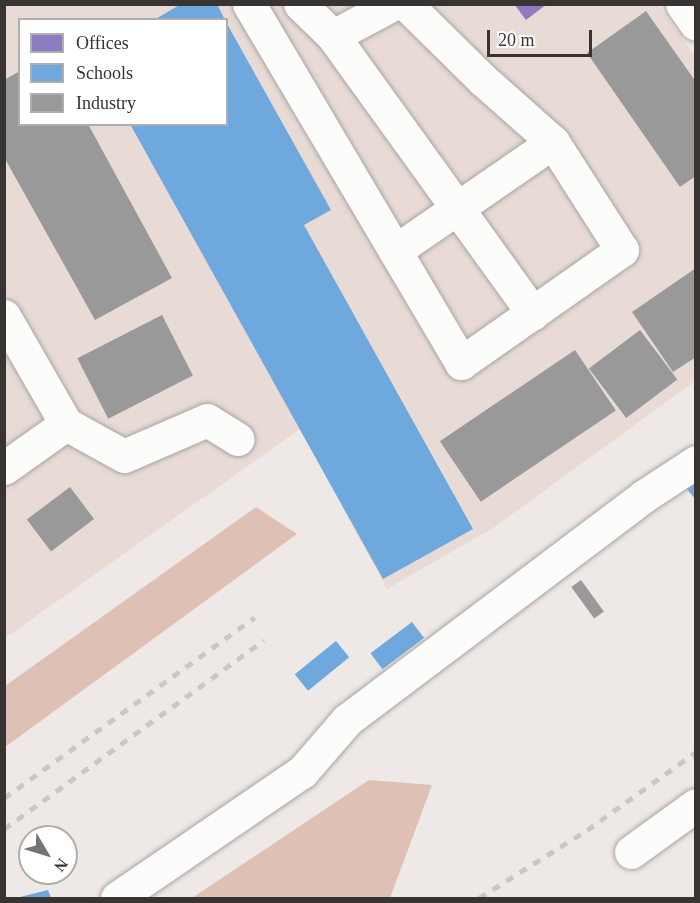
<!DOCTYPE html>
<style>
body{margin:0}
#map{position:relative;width:700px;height:903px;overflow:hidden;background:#eee8e6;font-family:Georgia,serif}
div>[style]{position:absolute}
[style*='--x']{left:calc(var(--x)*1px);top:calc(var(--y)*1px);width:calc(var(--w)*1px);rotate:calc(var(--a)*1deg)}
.built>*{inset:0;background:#e8dbd6}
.forest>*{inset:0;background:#dec1b4}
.offices>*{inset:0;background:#8e7cc3}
.schools>*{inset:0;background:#6fa8dc;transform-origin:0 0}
.industry>*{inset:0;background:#999;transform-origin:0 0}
.roads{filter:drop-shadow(0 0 2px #a9a4a2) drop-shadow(0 0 2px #a9a4a2)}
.minor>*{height:33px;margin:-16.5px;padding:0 16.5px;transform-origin:16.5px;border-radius:16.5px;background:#fcfcfb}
.rail>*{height:4.5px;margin-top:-2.25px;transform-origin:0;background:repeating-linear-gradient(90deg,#c9c7c7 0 8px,transparent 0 16px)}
span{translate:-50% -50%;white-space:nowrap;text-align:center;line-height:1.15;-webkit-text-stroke:6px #fff;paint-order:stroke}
.frame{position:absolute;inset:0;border:6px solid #373432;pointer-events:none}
.legend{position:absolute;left:18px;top:18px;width:210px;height:108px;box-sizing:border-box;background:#fff;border:2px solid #afaead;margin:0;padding:8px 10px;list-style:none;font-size:18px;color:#373432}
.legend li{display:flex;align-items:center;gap:12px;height:30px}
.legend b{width:30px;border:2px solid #afaead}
.north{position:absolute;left:18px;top:825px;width:60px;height:60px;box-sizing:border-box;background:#fff;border:2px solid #afaead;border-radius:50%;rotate:128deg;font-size:16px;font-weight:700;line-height:24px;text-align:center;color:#373432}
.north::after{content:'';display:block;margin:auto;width:21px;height:27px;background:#777371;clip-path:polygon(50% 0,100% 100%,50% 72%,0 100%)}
.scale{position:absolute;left:487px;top:30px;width:105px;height:27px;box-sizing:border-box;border:3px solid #373432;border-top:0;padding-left:8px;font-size:18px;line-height:21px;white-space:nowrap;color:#373432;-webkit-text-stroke:4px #fff;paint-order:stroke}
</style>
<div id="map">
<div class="built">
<i style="clip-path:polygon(evenodd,5px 5px,658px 5px,695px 56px,695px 381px,493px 528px,387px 589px,300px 429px,5px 638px,5px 5px,20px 20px,226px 20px,226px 124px,20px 124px,20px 20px)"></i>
</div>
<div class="forest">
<i style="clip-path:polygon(256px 507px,297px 534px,5px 747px,5px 686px)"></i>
<i style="clip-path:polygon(369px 780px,432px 785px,390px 898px,192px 898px)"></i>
</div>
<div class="offices">
<i style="clip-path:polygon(514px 4px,547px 4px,526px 20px)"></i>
</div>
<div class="schools">
<i style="clip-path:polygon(181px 4px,217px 4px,225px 20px,154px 20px)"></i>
<i style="clip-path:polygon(226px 22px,331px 210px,304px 225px,473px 529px,383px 579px,130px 124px,226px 124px)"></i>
<i style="clip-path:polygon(696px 481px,696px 500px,686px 488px)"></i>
<i style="left:412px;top:622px;width:20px;height:52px;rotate:53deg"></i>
<i style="left:336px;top:641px;width:21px;height:53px;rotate:51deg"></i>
<i style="clip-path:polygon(48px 890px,51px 898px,16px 898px)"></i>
</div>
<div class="industry">
<i style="clip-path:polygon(646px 11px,696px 82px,696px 176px,680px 187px,587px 53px)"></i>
<i style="clip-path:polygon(20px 71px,20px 124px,88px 124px,172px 278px,95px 320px,4px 157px,4px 80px)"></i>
<i style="clip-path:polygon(696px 268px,696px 357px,673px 372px,632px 312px)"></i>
<i style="left:162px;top:315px;width:68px;height:95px;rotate:63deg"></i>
<i style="left:640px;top:330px;width:62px;height:64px;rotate:53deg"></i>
<i style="left:575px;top:350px;width:73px;height:163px;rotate:56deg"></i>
<i style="left:70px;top:487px;width:40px;height:54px;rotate:53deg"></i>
<i style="left:581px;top:580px;width:39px;height:12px;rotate:54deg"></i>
</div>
<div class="roads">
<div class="minor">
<i style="--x:249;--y:4;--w:417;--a:59.4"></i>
<i style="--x:461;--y:363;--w:197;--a:-35.1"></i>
<i style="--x:622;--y:250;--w:128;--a:-122.6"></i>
<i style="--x:553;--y:142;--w:94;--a:-138.5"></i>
<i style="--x:483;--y:80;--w:108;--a:-135.4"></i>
<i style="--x:300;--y:4;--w:46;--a:44.1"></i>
<i style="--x:333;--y:36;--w:342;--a:54.2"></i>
<i style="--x:682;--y:4;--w:24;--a:55"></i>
<i style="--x:333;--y:36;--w:68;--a:-28.1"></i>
<i style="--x:395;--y:251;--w:192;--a:-34.6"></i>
<i style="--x:4;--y:316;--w:125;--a:60.1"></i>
<i style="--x:66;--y:424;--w:76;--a:144.6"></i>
<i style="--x:66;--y:424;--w:66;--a:28.9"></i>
<i style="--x:124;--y:456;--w:90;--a:-23.4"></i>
<i style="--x:207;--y:420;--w:36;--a:32"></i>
<i style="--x:631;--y:852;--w:80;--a:-35.9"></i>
<i style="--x:117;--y:898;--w:224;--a:-34.3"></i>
<i style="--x:302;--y:772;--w:69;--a:-49.1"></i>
<i style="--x:347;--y:720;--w:372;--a:-37"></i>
<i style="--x:644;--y:496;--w:62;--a:-33.2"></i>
</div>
</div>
<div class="rail">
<i style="--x:4;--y:798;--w:309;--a:-35.8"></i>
<i style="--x:4;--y:829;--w:321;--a:-36"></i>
<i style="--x:479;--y:898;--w:128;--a:-32.2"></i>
<i style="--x:587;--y:830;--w:134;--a:-35.6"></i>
</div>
<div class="frame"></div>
<ul class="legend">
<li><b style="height:16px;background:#8e7cc3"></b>Offices</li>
<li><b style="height:16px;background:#6fa8dc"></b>Schools</li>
<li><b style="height:16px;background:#999"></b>Industry</li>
</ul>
<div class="north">N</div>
<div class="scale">20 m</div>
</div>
